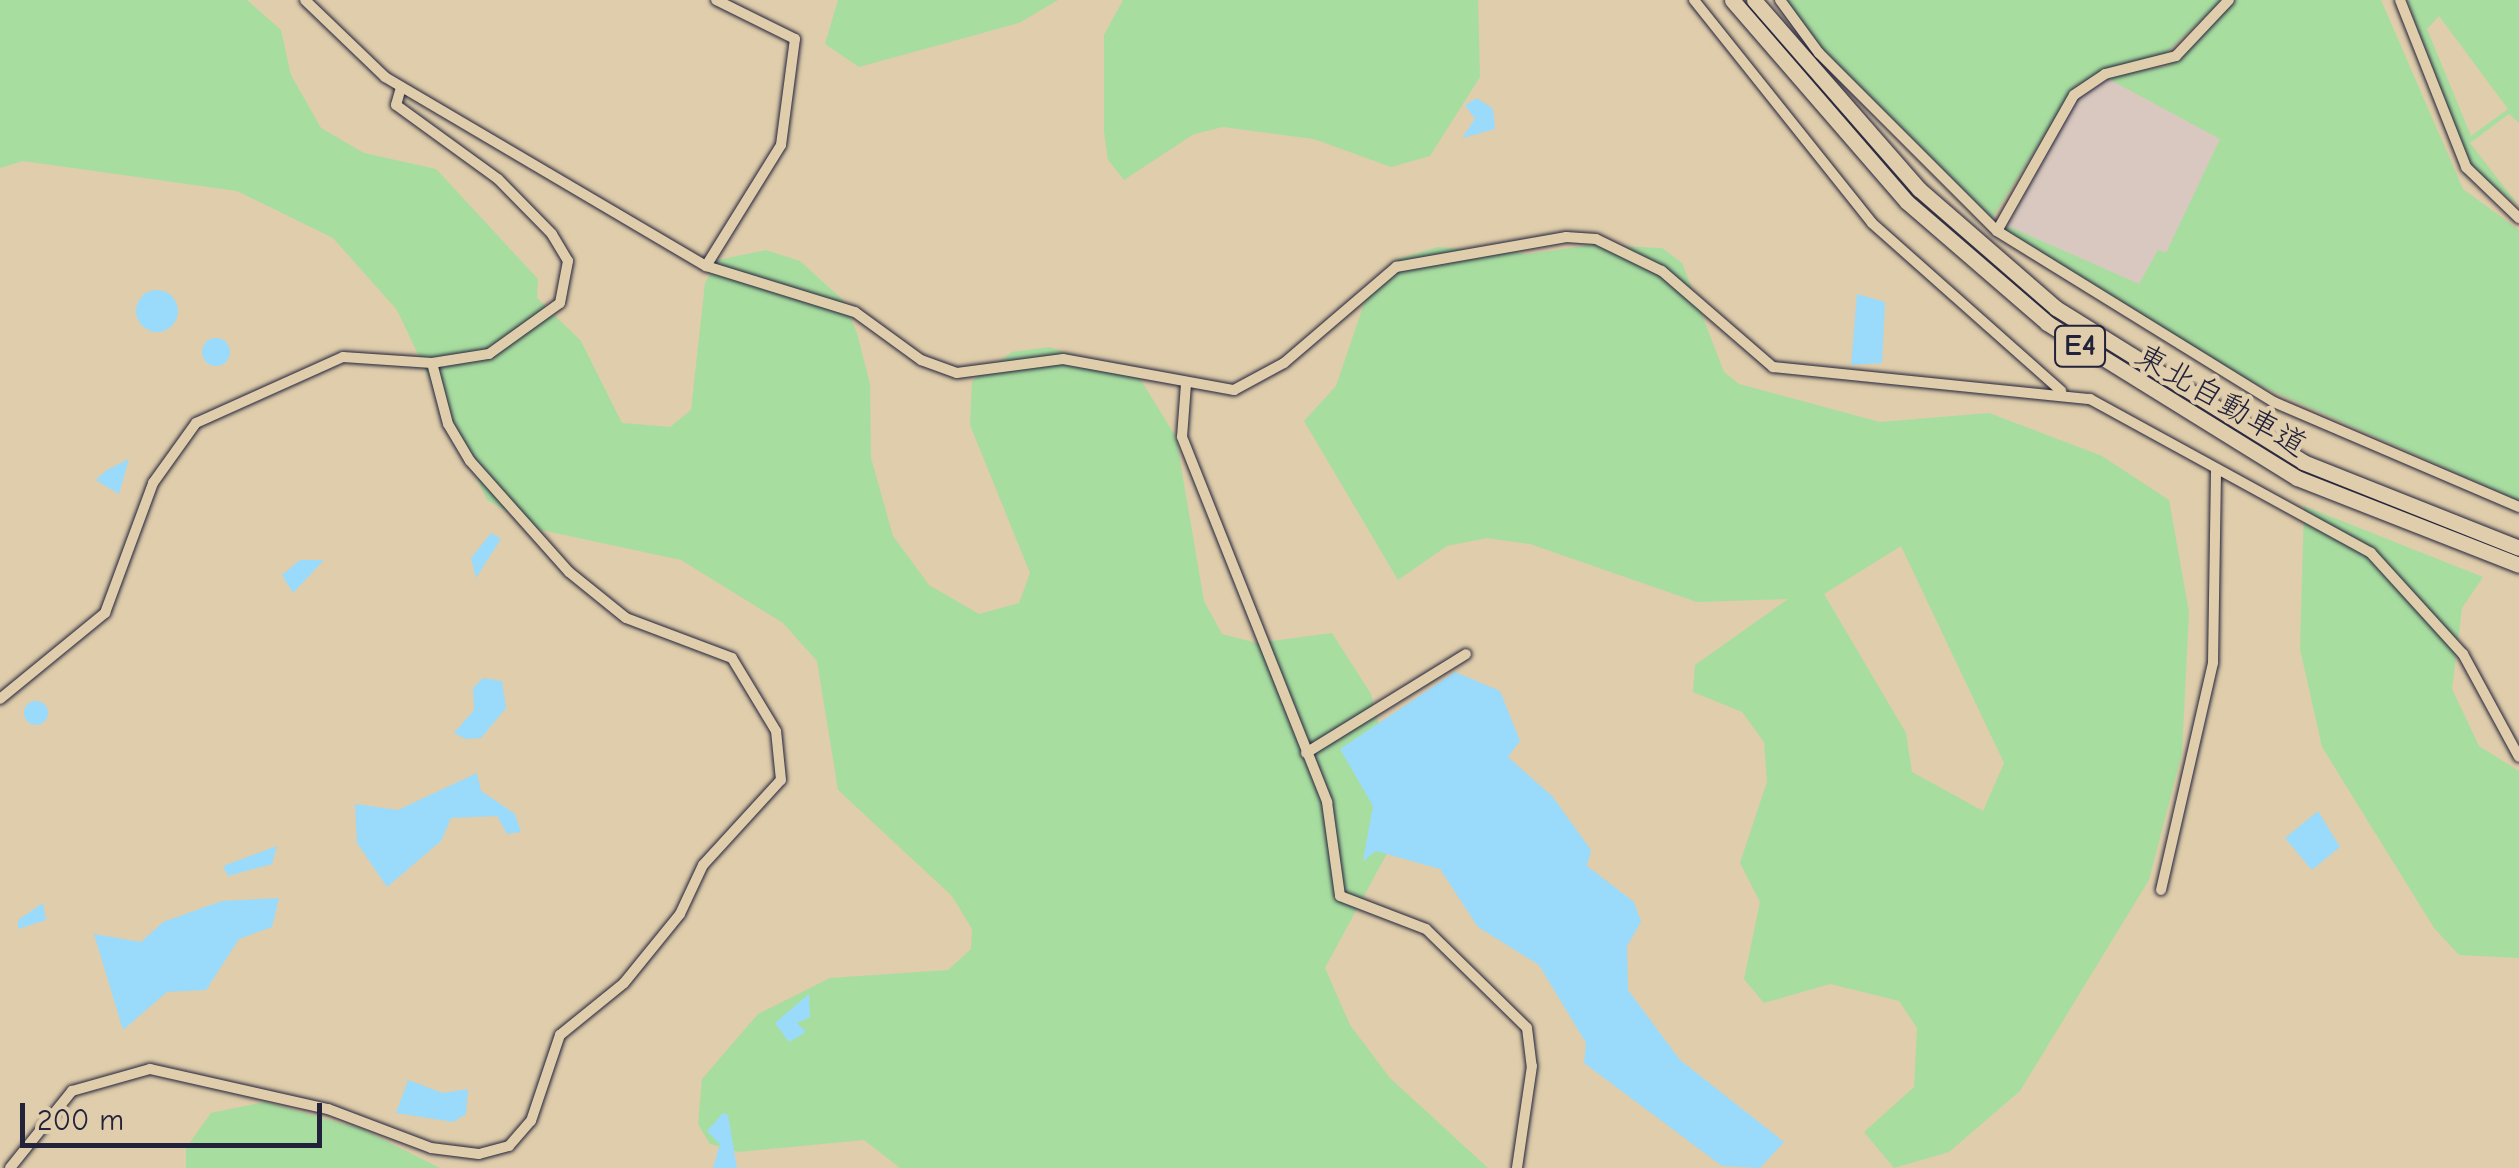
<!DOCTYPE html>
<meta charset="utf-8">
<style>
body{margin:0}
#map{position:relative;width:2519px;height:1168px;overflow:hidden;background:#dfcdab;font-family:"Comic Neue","Klee One",sans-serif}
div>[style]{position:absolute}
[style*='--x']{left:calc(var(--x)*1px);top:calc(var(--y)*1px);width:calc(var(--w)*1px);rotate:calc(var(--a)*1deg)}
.built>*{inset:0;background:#d8c8bf}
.green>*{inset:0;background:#a8dda0}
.water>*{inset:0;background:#9adbfc}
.round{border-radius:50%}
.roads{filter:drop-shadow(0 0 2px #22223b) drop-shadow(0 0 2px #22223b)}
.minor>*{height:10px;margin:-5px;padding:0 5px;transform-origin:5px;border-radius:5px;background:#dfcdab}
.highway>*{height:15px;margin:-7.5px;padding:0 7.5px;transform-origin:7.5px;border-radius:7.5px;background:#dfcdab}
span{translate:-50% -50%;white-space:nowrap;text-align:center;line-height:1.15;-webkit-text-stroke:9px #dfcdab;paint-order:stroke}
.shield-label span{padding:2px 8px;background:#dfcdab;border:2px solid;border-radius:8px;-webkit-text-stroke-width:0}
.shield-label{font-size:30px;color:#22223b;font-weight:700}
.street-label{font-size:32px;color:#22223b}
.scale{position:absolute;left:20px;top:1103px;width:302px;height:45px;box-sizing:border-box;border:5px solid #22223b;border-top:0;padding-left:12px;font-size:30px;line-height:35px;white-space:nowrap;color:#22223b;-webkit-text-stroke:8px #dfcdab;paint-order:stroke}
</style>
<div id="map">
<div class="built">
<i style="clip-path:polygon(2105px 77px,2220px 139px,2166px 254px,2158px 250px,2139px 284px,2008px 226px,2077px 98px)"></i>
</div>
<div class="green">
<i style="clip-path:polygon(0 0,247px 0,281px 30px,291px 75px,321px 128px,364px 153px,436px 169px,538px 279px,537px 298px,581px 341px,622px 423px,670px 427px,691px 410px,705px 283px,718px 260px,766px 250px,800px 261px,843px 300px,857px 333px,870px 384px,871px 458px,893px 536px,929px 585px,979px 614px,1019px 603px,1030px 573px,970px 425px,972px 381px,1012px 352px,1049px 347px,1139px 377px,1176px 437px,1204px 601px,1222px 634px,1257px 643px,1332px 633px,1371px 694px,1404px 822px,1325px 968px,1350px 1025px,1390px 1078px,1488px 1168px,900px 1168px,864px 1140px,739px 1152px,710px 1144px,698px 1124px,702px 1079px,758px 1014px,830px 978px,948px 970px,971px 949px,972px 929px,952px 896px,838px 790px,817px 661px,783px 623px,681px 560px,541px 530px,487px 500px,397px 310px,333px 238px,237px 191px,23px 161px,0 168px)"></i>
<i style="clip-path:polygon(838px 0,1058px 0,1019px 23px,859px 67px,825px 44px)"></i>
<i style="clip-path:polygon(1123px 0,1478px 0,1480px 77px,1430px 156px,1391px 167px,1314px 139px,1223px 127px,1194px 134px,1124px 180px,1108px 160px,1104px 132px,1104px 35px)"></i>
<i style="clip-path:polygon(1784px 0,2222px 0,2161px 58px,2076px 85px,1991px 220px,1821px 51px)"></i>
<i style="clip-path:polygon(2232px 0,2381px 0,2463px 189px,2519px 230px,2519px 501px,2230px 372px,2005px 233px,2008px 226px,2139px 284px,2158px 250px,2166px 253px,2220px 139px,2105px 77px,2168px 66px)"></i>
<i style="clip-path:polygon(evenodd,2407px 0,2519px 0,2519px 123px,2509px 114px,2470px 143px,2519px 206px,2471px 168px,2407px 0,2439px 16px,2508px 109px,2471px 136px,2427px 29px,2439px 16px)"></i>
<i style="clip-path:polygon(evenodd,1591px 245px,1662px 248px,1682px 263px,1724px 372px,1739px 384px,1880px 422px,1989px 413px,2102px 456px,2169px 500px,2189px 612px,2182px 753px,2149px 880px,2020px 1091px,1949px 1152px,1894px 1168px,1864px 1132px,1914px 1087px,1917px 1028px,1899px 1001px,1830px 984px,1764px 1003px,1744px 979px,1760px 902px,1740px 863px,1767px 782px,1764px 742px,1742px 712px,1693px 692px,1695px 665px,1788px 599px,1697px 602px,1530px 544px,1487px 538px,1447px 546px,1398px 580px,1304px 421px,1336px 386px,1369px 289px,1394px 260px,1438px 247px,1528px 254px,1591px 245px,1901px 546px,2004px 763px,1983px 811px,1912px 772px,1906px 733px,1824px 594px,1901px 546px)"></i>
<i style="clip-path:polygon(2304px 506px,2483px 577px,2462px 608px,2452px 689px,2479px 746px,2519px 771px,2519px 958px,2459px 955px,2434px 928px,2322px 747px,2300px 649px)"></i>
<i style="clip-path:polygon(265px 1102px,362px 1129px,440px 1168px,186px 1168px,186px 1148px,211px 1113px)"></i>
</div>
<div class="water">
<i style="clip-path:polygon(1477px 98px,1493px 109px,1495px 129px,1462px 138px,1475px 119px,1465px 105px)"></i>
<i class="round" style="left:136px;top:290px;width:42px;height:42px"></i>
<i style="clip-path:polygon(1857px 294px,1885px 302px,1882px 363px,1851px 365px)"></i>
<i class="round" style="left:202px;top:338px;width:28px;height:28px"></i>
<i style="clip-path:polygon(129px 459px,119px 494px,96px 480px,107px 470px)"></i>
<i style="clip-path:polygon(491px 533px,501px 539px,476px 578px,471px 558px)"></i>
<i style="clip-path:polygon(300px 560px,324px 560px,293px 593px,282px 575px)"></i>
<i style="clip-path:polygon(1455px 672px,1500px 691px,1520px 741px,1508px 757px,1552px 796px,1591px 850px,1587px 866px,1634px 902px,1641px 922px,1627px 946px,1628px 990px,1680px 1060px,1784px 1142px,1760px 1168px,1722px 1166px,1584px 1063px,1586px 1043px,1539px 965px,1478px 927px,1440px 869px,1376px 851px,1363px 861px,1373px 806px,1340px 749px)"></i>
<i style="clip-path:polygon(483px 678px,502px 681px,506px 708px,481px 738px,466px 739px,454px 733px,474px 710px,473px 688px)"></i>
<i class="round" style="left:24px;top:701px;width:24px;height:24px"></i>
<i style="clip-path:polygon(477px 773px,481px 791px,515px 814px,521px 832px,507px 834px,497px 816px,451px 818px,441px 841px,387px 887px,357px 843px,355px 804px,398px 810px)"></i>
<i style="clip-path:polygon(2318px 811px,2340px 847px,2312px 870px,2285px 838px)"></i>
<i style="clip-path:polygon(277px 846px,272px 864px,228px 876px,223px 866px)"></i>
<i style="clip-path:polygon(279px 898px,272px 927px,239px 939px,206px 990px,167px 992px,123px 1030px,94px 934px,141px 942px,163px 922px,222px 901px)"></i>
<i style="clip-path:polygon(43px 903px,46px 920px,18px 929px,18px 920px)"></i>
<i style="clip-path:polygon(809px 994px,810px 1017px,797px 1023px,806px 1032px,789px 1042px,775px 1023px)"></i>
<i style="clip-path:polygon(408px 1080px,443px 1093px,468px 1089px,466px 1114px,453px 1122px,396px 1113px)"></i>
<i style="clip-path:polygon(723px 1113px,728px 1115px,737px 1168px,713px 1168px,720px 1144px,707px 1131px)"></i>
</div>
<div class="roads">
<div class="minor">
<i style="--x:305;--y:0;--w:111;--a:43.9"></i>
<i style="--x:385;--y:77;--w:373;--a:30.5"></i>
<i style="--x:706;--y:266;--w:156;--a:17.2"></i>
<i style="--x:855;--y:312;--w:82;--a:36"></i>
<i style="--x:921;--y:360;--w:38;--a:20"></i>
<i style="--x:957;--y:373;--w:107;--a:-7.5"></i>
<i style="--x:1063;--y:359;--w:174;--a:10.3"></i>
<i style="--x:1234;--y:390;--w:57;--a:-28.4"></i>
<i style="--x:1284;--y:363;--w:148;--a:-40.6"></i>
<i style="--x:1396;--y:267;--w:173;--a:-10"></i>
<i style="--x:1566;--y:237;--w:30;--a:4"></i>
<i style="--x:1596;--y:239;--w:73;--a:25.9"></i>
<i style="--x:1662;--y:271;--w:147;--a:40.9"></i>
<i style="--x:1773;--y:367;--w:319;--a:5.8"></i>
<i style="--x:2090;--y:399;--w:320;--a:28.7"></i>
<i style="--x:2371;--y:553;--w:137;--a:47.7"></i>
<i style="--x:2463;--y:654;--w:117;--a:61.5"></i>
<i style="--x:1694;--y:0;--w:285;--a:51.4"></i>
<i style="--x:1872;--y:223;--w:253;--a:41.6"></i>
<i style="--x:1780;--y:0;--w:66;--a:53.7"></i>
<i style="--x:1819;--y:53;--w:252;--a:45"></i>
<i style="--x:1997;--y:231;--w:326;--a:31.7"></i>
<i style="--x:2274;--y:402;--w:267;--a:23.2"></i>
<i style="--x:2400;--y:0;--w:180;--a:68.4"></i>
<i style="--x:2466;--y:167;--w:74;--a:43.9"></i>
<i style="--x:1997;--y:231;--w:156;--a:-60.5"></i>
<i style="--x:2074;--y:95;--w:37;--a:-34"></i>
<i style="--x:2105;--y:74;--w:73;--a:-14.2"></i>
<i style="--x:2176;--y:56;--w:77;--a:-46.6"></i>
<i style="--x:706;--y:266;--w:142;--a:-58.2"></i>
<i style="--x:781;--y:145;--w:107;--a:-82.5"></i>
<i style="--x:795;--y:39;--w:88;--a:-153.7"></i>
<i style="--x:1186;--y:384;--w:53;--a:94.3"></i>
<i style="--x:1182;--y:437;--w:393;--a:68.3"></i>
<i style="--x:1327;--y:802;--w:95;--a:82.1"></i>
<i style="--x:1340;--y:896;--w:92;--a:21"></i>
<i style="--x:1426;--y:929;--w:141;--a:44.4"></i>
<i style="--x:1527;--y:1028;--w:38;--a:83"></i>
<i style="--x:1532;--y:1066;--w:103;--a:98.4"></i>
<i style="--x:0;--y:699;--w:136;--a:-39.3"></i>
<i style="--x:105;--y:613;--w:139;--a:-69.7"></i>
<i style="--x:153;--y:483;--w:74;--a:-54.4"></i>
<i style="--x:196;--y:423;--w:161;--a:-24.2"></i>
<i style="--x:343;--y:357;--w:89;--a:3.9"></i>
<i style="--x:432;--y:363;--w:58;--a:-9"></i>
<i style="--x:489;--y:354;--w:87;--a:-35.7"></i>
<i style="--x:560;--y:303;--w:43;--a:-79.2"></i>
<i style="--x:568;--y:261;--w:31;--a:-121"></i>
<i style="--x:552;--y:234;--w:77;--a:-134.5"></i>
<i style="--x:498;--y:179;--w:126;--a:-144"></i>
<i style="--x:396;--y:105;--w:19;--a:-74"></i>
<i style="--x:1306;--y:753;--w:188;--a:-31.7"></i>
<i style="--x:2161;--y:890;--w:233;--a:-77.1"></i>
<i style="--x:2213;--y:663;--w:193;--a:-89.1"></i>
<i style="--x:10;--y:1168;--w:99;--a:-51.2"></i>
<i style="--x:72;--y:1091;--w:81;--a:-15.8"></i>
<i style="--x:150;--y:1069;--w:182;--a:12.7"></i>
<i style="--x:328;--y:1109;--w:110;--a:20.7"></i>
<i style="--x:431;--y:1148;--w:48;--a:7.1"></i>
<i style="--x:479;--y:1154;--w:31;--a:-15"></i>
<i style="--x:509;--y:1146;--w:33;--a:-49"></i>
<i style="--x:531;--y:1121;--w:91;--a:-71.4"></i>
<i style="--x:560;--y:1035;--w:82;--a:-39.1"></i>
<i style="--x:624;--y:983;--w:89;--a:-50.9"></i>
<i style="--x:680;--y:914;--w:54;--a:-64.9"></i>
<i style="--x:703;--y:865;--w:115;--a:-47.5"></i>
<i style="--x:781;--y:780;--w:49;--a:-95.8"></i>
<i style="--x:776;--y:731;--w:85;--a:-121.1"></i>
<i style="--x:732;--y:658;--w:113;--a:-159.3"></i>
<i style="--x:626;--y:618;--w:73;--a:-141.1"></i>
<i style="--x:569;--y:572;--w:149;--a:-131.7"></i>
<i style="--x:470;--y:461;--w:43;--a:-120.7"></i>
<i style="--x:448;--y:424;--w:63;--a:-104.7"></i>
</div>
<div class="highway">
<i style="--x:1732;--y:0;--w:267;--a:49.1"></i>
<i style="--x:1907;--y:202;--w:185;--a:40.8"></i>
<i style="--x:2047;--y:323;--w:294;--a:31.8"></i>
<i style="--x:2297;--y:478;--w:238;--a:21.4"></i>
<i style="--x:1754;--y:0;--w:251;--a:48.9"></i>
<i style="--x:1919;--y:189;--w:181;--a:41"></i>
<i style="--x:2056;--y:308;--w:291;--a:31.9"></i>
<i style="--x:2303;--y:462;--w:232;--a:21.7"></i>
</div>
</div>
<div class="shield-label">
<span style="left:2080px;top:346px">E4</span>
</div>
<div class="street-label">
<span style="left:2221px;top:401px;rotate:30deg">東北自動車道</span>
</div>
<div class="scale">200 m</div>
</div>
